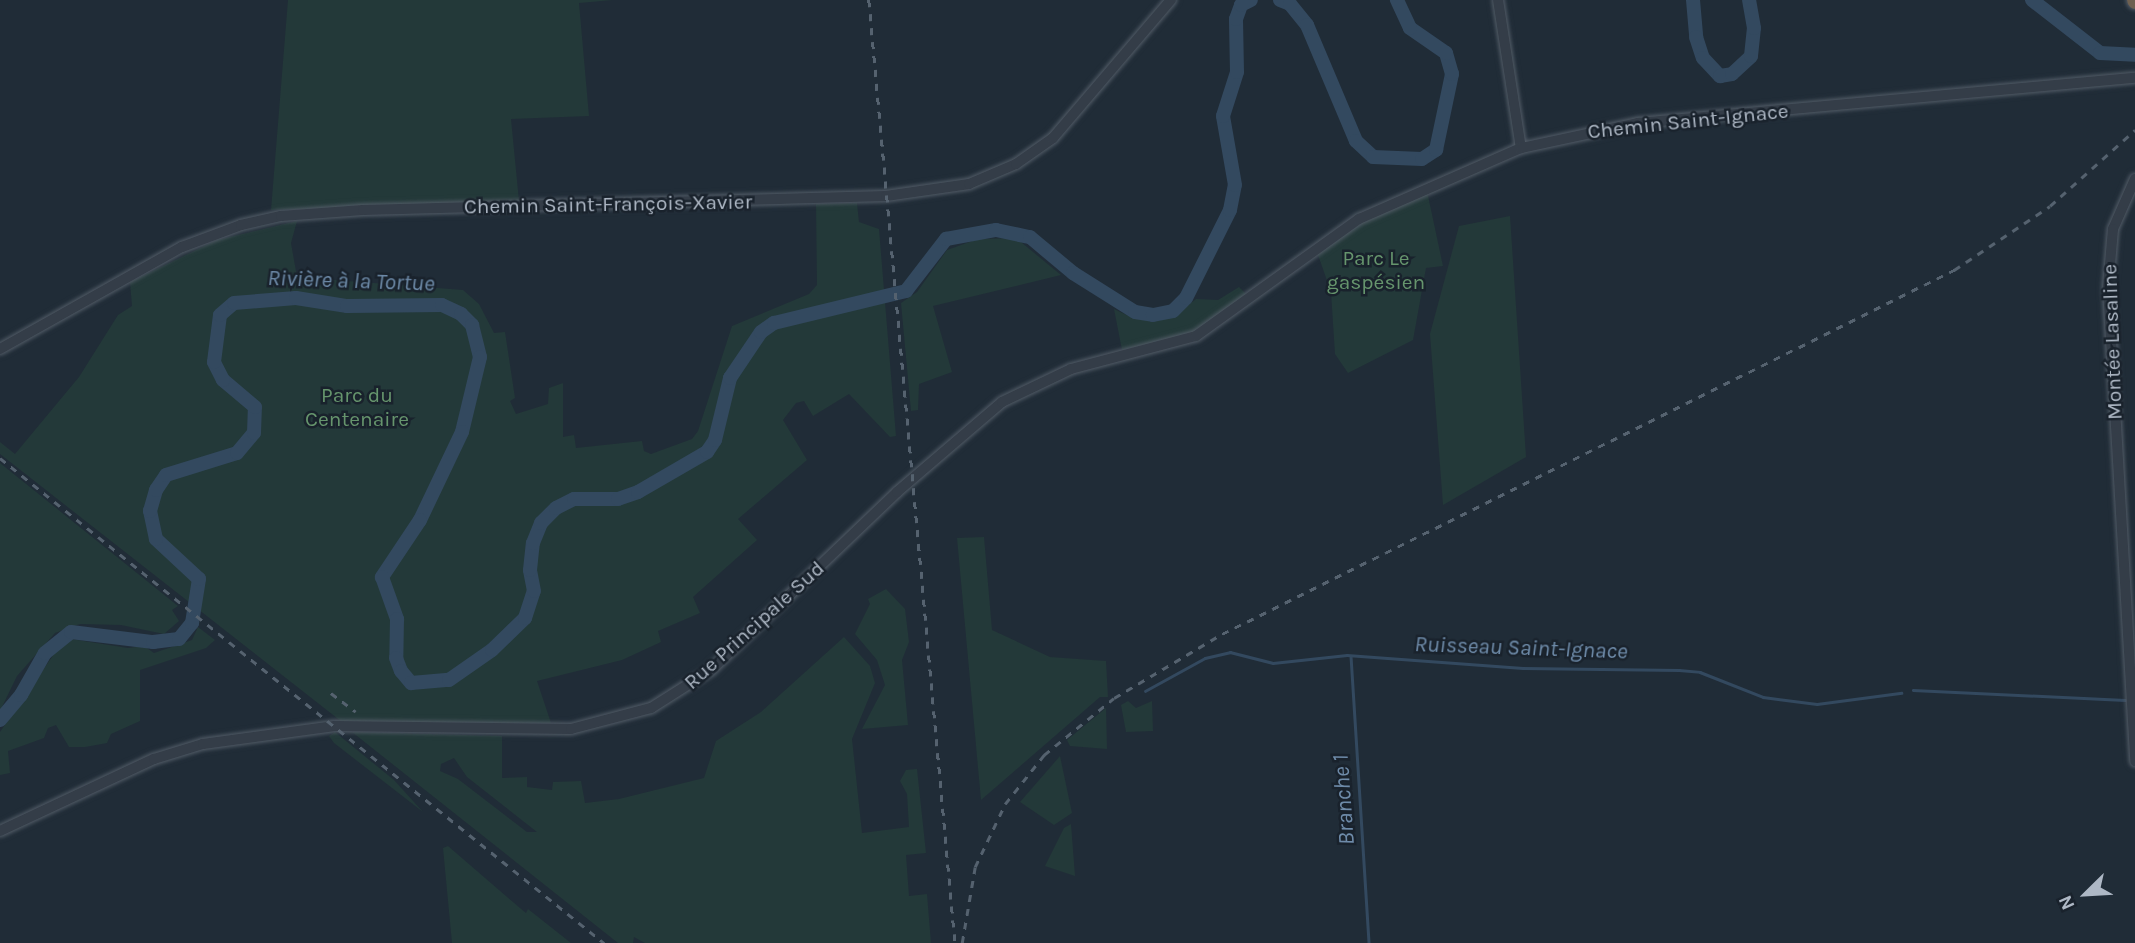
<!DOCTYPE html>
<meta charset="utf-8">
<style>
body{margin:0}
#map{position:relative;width:2135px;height:943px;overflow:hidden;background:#202c37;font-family:Karla,sans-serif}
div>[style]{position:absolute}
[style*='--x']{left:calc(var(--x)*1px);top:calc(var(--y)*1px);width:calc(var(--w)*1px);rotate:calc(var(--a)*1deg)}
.green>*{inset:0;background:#233939}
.stream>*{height:2.5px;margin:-1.25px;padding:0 1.25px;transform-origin:1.25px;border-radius:1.25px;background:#33495f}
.river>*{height:14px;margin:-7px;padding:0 7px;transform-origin:7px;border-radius:7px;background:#33495f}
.roads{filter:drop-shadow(0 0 2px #515b66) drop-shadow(0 0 2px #515b66)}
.minor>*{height:10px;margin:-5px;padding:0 5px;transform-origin:5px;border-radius:5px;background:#343d48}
.highway>*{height:14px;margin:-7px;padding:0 7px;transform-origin:7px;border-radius:7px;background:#6e6051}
.rail>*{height:2.5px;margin-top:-1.25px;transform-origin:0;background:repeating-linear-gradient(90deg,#55626f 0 7px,transparent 0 14px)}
span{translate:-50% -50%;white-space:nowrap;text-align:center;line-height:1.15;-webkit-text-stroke:5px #19222c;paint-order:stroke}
.street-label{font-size:21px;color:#aeb8c5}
.park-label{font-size:21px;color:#66956d}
.water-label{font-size:23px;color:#6e8ba9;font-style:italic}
.north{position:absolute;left:2051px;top:859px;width:70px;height:70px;-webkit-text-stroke:5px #19222c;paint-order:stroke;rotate:246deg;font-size:19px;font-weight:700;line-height:28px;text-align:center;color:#aeb8c5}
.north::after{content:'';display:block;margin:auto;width:24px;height:32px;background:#aeb8c5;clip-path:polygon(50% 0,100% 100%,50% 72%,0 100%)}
</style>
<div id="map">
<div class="green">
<i style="clip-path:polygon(288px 0,613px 0,579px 3px,589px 116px,511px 119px,519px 201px,271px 210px)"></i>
<i style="clip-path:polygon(1427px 191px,1443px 266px,1426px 268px,1413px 340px,1348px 373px,1335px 354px,1331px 292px,1317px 252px,1361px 222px)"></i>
<i style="clip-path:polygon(857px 203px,859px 222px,879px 229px,896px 436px,890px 437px,849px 394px,813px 416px,804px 401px,796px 403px,783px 420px,807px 460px,738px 519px,757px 540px,693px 597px,700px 613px,658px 631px,661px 642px,622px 660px,537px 681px,551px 723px,342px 722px,0 454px,0 442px,15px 454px,79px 377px,118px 315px,132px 306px,130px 282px,217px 240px,297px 221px,291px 243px,297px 277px,463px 290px,479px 304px,494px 333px,505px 332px,515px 398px,510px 401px,516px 414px,548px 404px,549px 388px,563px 383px,563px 437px,574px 435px,576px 448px,642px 441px,644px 451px,651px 454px,692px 439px,698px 431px,732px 326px,809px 294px,817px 285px,816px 204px)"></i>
<i style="clip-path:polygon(1510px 216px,1526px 457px,1443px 505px,1430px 334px,1459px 226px)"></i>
<i style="clip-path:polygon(1016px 238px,1061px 275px,933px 306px,952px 372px,919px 384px,918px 410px,911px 411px,901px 303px,917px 292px,947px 250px,978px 239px)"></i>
<i style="clip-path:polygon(1239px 287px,1247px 295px,1202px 328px,1183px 337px,1122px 350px,1114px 309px,1133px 318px,1158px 321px,1177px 314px,1196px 299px,1218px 300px)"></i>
<i style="clip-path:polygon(0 463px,178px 606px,172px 610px,179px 621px,164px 634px,121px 625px,80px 624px,55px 633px,17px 676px,0 711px)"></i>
<i style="clip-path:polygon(984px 537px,992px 630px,1050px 657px,1106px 661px,1108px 697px,1100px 697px,981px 800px,957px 538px)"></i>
<i style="clip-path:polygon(886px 589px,905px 609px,909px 642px,902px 660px,908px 725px,862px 729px,885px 685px,877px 660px,855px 634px,870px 604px,868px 599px)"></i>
<i style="clip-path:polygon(198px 627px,215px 640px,206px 648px,140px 670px,140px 721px,111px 734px,107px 743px,85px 747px,69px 747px,56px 725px,48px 728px,44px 738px,8px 751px,10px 773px,0 775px,0 732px,54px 654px,71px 639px,128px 648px,144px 646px,154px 653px,192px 640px)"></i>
<i style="clip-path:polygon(evenodd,844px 637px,870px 666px,875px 683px,852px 739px,862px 833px,909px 827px,907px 794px,900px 781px,906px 770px,917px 769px,926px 853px,906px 855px,909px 896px,927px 894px,931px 943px,645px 943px,634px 937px,633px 943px,618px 943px,352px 732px,502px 736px,502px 778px,527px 777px,527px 787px,552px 790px,553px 782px,581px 781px,585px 803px,619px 799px,704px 778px,716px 741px,761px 712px,844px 637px,454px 758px,467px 777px,537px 832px,527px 832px,458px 779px,440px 771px,441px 764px,454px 758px)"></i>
<i style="clip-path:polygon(1128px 701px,1136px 708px,1152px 701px,1153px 731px,1126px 732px,1121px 705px)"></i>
<i style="clip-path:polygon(1106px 708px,1107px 749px,1070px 746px,1067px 740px)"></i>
<i style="clip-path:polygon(335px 732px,394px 780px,423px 812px,334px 743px,329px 736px)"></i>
<i style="clip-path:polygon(1060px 756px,1072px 813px,1054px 825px,1020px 802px)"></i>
<i style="clip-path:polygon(1071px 824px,1075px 876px,1045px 866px,1064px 828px)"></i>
<i style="clip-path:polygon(448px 846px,520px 908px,526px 913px,528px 909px,571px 943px,452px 943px,443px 848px)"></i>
</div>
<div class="stream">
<i style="--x:1351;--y:656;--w:288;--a:86.4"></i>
<i style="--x:1913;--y:690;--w:212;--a:2.7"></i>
<i style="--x:1145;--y:691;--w:68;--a:-28.8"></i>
<i style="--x:1205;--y:658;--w:26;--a:-13"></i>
<i style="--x:1230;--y:652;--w:44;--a:14.3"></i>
<i style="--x:1273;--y:663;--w:74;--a:-6.2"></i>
<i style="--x:1347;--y:655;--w:176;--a:4.2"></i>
<i style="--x:1523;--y:668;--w:156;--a:0.7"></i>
<i style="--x:1679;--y:670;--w:21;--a:5"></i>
<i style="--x:1700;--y:672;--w:68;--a:21.6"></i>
<i style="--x:1763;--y:697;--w:54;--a:7.4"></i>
<i style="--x:1817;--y:704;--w:85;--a:-7.5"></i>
</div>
<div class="river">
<i style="--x:1280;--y:0;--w:11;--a:22"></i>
<i style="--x:1290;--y:4;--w:27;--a:51"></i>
<i style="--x:1307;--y:25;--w:126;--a:67.1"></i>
<i style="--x:1356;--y:141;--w:23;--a:43"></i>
<i style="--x:1373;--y:157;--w:49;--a:2.3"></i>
<i style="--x:1422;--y:159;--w:17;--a:-33"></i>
<i style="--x:1436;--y:150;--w:78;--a:-78.1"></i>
<i style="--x:1452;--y:74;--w:22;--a:-106"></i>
<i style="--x:1446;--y:53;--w:44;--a:-145.2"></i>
<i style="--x:1410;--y:28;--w:31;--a:-115"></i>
<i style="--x:1693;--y:0;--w:37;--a:85"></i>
<i style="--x:1696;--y:37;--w:22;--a:72"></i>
<i style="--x:1703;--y:58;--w:25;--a:47"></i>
<i style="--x:1720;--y:76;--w:12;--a:-9"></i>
<i style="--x:1732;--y:74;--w:26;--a:-43"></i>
<i style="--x:1751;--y:56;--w:28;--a:-84"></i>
<i style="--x:1754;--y:28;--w:28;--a:-100"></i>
<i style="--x:2032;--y:0;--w:86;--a:37.9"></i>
<i style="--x:2100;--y:53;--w:35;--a:3"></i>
<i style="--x:0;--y:720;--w:33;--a:-50"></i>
<i style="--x:21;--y:695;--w:48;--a:-60.3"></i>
<i style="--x:45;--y:653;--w:33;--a:-39"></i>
<i style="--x:71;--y:632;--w:83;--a:7"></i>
<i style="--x:153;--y:642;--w:26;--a:-7"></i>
<i style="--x:179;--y:639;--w:21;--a:-51"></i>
<i style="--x:192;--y:623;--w:45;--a:-81"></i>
<i style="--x:199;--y:579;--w:59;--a:-137.1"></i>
<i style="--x:156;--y:539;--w:29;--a:-102"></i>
<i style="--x:150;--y:511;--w:22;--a:-74"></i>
<i style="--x:156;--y:490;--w:18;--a:-56"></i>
<i style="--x:166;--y:475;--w:74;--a:-17.2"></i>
<i style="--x:237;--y:453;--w:26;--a:-50"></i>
<i style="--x:254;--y:433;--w:26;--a:-88"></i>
<i style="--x:255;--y:407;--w:42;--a:-139.8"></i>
<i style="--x:223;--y:380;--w:20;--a:-117"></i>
<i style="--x:214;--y:362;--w:47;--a:-82.7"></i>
<i style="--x:220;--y:315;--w:18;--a:-41"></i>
<i style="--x:234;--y:303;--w:62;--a:-4.6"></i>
<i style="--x:296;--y:298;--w:52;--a:8.9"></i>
<i style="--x:347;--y:306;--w:95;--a:-0.6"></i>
<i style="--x:442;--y:305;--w:21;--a:25"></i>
<i style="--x:461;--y:314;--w:16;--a:45"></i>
<i style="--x:472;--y:325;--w:33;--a:76"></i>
<i style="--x:480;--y:357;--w:77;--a:103.5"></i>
<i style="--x:462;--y:432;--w:98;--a:115.5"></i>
<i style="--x:420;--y:520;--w:69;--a:123.7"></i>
<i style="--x:382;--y:577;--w:45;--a:70.3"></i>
<i style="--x:397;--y:619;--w:39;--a:91"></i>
<i style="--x:396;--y:658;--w:14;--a:69"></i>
<i style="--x:401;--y:671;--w:16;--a:50"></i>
<i style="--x:411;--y:683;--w:38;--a:-5"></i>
<i style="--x:449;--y:680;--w:52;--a:-34.9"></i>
<i style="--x:492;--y:650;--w:46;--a:-44.1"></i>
<i style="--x:525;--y:618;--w:28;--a:-72"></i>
<i style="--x:534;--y:591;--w:21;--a:-101"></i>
<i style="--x:530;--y:570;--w:27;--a:-84"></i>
<i style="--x:533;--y:543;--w:22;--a:-68"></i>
<i style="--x:541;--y:523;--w:21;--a:-45"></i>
<i style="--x:556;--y:508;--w:20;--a:-27"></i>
<i style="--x:574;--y:499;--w:44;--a:0"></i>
<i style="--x:618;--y:499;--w:21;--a:-19"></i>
<i style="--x:638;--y:492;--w:80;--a:-30.1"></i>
<i style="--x:707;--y:452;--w:14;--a:-56"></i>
<i style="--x:715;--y:440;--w:64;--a:-76.4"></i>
<i style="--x:730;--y:378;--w:55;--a:-56"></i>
<i style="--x:761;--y:332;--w:16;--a:-35"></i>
<i style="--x:774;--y:323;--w:136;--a:-13.6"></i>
<i style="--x:906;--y:291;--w:66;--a:-52.4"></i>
<i style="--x:946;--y:239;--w:51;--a:-10.2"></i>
<i style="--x:996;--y:230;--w:35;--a:12"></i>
<i style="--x:1030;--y:237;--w:56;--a:39.9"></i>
<i style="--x:1073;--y:273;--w:73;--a:32.2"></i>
<i style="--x:1135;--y:312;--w:18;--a:9"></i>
<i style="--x:1153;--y:315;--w:20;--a:-11"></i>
<i style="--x:1173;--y:311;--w:18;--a:-45"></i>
<i style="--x:1186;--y:298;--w:98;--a:-63.4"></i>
<i style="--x:1230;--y:210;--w:25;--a:-79"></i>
<i style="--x:1235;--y:185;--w:70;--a:-99.9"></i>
<i style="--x:1223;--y:116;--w:46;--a:-72.3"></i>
<i style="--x:1237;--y:72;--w:53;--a:-91.1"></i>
<i style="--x:1236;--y:19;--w:15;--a:-70"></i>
<i style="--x:1241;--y:5;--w:11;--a:-27"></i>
</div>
<div class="roads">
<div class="minor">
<i style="--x:1498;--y:0;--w:150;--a:81.2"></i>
<i style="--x:2135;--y:179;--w:55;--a:113.7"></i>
<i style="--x:2113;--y:229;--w:58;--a:94.9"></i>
<i style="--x:2108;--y:287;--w:475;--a:86.7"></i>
<i style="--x:0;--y:349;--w:209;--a:-29.3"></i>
<i style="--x:182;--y:247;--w:63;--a:-20.4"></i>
<i style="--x:241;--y:225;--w:41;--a:-12.7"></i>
<i style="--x:281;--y:216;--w:82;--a:-4.2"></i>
<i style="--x:363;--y:210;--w:523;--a:-1.53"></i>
<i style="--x:886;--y:196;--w:84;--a:-8.2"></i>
<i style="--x:969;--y:184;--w:51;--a:-23.1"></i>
<i style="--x:1016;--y:164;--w:45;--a:-35.1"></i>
<i style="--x:1053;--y:138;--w:182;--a:-49.5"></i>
<i style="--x:0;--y:831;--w:170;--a:-25.1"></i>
<i style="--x:154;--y:759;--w:51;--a:-17"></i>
<i style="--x:203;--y:744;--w:133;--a:-7.8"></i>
<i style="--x:335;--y:726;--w:236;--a:0.7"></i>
<i style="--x:571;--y:729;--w:83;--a:-14.7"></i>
<i style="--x:651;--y:708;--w:71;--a:-32.3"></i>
<i style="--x:711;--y:670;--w:257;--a:-43.7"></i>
<i style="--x:897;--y:492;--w:138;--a:-40.6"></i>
<i style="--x:1002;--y:402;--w:76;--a:-25.6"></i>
<i style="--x:1071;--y:369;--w:129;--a:-14.8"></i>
<i style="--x:1196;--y:336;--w:201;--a:-35.7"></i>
<i style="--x:1359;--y:219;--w:177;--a:-23.7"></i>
<i style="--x:1521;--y:148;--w:120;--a:-12.1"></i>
<i style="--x:1638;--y:123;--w:499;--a:-5.2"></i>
</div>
<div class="highway">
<i style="--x:2134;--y:0;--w:2;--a:63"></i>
</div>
</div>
<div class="rail">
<i style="--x:869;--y:0;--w:945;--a:84.78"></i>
<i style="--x:0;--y:458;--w:775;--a:38.76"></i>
<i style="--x:331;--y:693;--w:31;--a:37"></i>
<i style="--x:962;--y:943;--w:77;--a:-80.3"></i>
<i style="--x:975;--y:867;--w:70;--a:-64.5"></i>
<i style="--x:1005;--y:804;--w:63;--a:-51.5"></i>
<i style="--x:1044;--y:755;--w:90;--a:-39.2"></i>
<i style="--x:1114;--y:698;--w:126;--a:-30.7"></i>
<i style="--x:1222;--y:634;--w:818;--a:-26.44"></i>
<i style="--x:1954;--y:270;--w:115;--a:-33.7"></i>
<i style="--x:2050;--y:206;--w:114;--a:-41.8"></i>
</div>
<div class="street-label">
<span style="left:1688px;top:121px;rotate:-6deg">Chemin Saint-Ignace</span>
<span style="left:608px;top:204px;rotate:-1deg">Chemin Saint-François-Xavier</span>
<span style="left:2112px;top:342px;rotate:-92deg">Montée Lasaline</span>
<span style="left:754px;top:625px;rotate:-42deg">Rue Principale Sud</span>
</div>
<div class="park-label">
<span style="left:1376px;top:270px">Parc Le<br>gaspésien</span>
<span style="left:357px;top:407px">Parc du<br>Centenaire</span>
</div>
<div class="water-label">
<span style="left:351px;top:281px;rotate:2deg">Rivière à la Tortue</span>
<span style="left:1521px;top:648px;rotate:2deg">Ruisseau Saint-Ignace</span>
<span style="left:1344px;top:800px;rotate:-94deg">Branche 1</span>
</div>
<div class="north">N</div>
</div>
